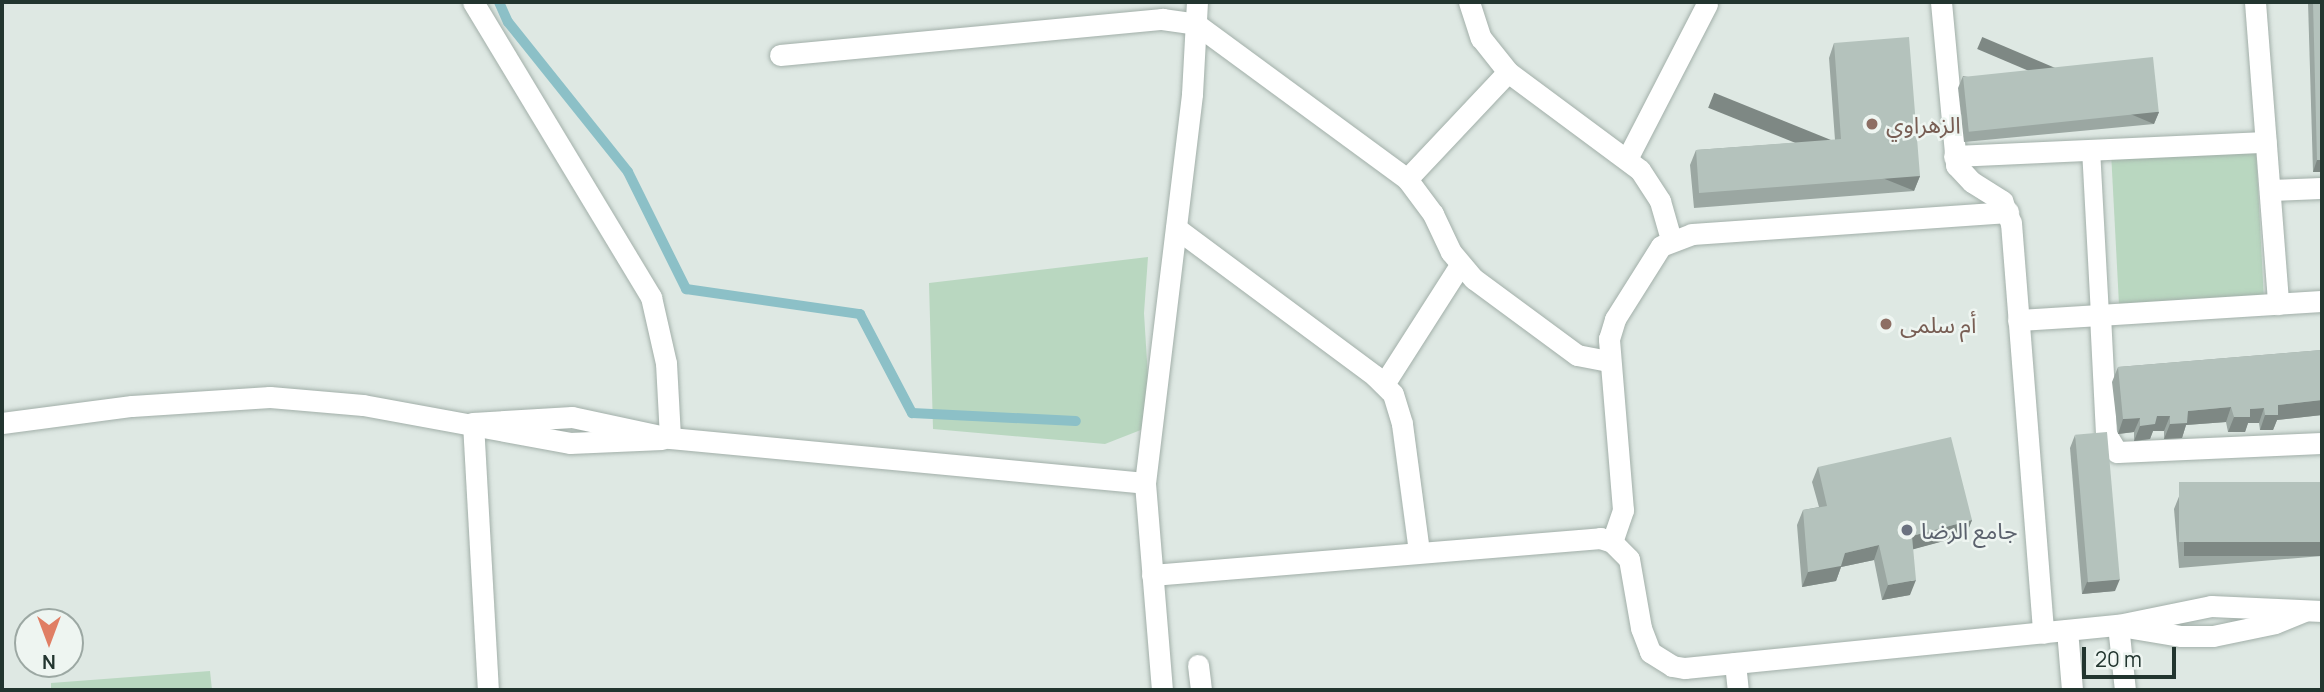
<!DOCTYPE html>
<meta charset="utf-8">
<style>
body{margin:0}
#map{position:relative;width:2324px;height:692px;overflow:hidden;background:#dee8e3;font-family:Manrope,"Noto Sans Arabic",sans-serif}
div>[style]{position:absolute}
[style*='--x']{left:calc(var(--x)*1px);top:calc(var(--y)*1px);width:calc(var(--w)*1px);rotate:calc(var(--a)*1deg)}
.green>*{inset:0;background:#b9d7c0;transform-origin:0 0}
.stream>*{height:10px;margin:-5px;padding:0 5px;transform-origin:5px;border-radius:5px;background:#8cc0c7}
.roads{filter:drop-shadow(0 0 2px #a2afa9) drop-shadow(0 0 2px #a2afa9)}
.lane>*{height:18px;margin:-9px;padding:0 9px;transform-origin:9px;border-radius:9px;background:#fff}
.street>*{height:21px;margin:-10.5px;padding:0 10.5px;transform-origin:10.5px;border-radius:10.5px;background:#fff}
.secondary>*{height:21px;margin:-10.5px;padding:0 10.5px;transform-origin:10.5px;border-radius:10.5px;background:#fff}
.wall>*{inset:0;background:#9ba7a2}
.shaded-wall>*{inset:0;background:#7e8884;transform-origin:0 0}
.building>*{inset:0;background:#b4c2bc;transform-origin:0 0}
.dots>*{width:19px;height:19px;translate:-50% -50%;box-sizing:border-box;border:4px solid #eef5f1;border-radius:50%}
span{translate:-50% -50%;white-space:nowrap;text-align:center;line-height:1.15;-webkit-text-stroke:5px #eef5f1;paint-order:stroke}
.education-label{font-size:23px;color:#785e54}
.left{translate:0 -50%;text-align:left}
.worship-label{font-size:23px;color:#5b616d}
.frame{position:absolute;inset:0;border:4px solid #22352f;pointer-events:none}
.north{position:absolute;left:14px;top:608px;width:70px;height:70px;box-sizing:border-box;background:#eef5f1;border:2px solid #9ca8a3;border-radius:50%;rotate:180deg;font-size:19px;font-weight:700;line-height:28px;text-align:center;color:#22352f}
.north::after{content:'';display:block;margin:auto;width:24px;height:32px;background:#e07e64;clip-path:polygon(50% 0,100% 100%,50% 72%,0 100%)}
.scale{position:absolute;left:2082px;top:647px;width:94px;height:32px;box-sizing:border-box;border:4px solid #22352f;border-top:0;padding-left:9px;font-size:21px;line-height:24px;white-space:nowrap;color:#22352f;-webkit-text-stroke:5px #eef5f1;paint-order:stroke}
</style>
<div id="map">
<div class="green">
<i style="left:2256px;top:148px;width:152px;height:145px;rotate:87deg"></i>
<i style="clip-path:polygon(1148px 257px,1144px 313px,1151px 426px,1105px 444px,933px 429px,929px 283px)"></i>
<i style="clip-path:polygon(210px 671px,212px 690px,51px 690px,51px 683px)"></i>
</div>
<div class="stream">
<i style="--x:499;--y:2;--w:22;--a:66"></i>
<i style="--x:508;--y:22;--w:192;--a:51.3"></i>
<i style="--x:628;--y:172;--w:131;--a:63.6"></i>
<i style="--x:686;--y:289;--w:176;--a:8.2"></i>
<i style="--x:860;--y:314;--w:112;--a:62.3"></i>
<i style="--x:912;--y:413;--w:164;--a:2.8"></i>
</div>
<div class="roads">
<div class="lane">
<i style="--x:2091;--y:149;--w:166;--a:86.9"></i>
</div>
<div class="street">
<i style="--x:473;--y:2;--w:345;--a:58.9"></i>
<i style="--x:651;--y:297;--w:68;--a:77.2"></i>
<i style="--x:666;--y:363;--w:75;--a:86.9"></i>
<i style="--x:1469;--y:2;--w:38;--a:72"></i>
<i style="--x:1481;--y:38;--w:43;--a:51.5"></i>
<i style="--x:1508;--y:72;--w:164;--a:36.6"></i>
<i style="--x:1640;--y:170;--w:37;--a:57"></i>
<i style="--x:1660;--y:201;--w:40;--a:74"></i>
<i style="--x:1941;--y:2;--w:164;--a:84.7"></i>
<i style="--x:1956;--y:165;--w:23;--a:47"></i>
<i style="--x:1972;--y:182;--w:36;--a:32"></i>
<i style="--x:2002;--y:201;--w:24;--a:68"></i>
<i style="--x:2011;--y:223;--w:411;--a:85.5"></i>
<i style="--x:2255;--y:2;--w:303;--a:85.6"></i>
<i style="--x:780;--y:55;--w:384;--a:-5.4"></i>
<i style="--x:1162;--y:19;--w:34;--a:8"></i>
<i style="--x:1196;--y:24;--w:262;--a:36.3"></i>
<i style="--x:1407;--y:179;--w:44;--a:53.4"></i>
<i style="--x:1433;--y:214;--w:42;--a:64.7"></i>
<i style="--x:1451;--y:252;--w:35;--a:50"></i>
<i style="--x:1474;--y:279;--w:128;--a:36.4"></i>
<i style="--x:1577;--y:355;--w:33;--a:11"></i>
<i style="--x:1954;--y:156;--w:312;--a:-2.6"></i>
<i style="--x:1628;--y:157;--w:172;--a:-62.7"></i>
<i style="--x:1407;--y:179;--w:147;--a:-46.7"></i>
<i style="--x:2270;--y:190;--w:52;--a:-2.2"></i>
<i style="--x:1176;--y:228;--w:248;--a:36.6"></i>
<i style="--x:1375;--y:376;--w:25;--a:45"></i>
<i style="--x:1393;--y:394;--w:31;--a:73"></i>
<i style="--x:1402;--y:424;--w:129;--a:82.4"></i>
<i style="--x:2100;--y:315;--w:119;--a:87.1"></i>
<i style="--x:2106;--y:434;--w:21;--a:59"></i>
<i style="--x:2117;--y:452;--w:205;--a:-2.5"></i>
<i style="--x:2018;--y:320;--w:305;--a:-3.6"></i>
<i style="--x:1384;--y:384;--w:141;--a:-57.4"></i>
<i style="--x:1612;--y:542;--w:34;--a:-71"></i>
<i style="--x:1623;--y:510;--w:172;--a:-94.7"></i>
<i style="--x:1609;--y:339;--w:21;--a:-73"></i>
<i style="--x:1615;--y:319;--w:86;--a:-57.8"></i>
<i style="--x:1661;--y:246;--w:33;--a:-21"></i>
<i style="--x:1692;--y:234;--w:317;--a:-4"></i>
<i style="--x:2118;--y:625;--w:65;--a:83.9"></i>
<i style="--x:2067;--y:630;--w:60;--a:85.2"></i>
<i style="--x:1735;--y:663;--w:27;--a:84"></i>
<i style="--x:1198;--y:665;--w:25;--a:83"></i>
</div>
<div class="secondary">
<i style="--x:2;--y:423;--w:131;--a:-7.5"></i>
<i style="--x:132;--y:406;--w:138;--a:-3.7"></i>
<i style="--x:270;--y:397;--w:93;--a:4.9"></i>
<i style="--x:363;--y:405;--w:210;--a:10.4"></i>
<i style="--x:570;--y:443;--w:92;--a:-2.5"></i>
<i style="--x:473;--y:423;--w:99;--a:-3.5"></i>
<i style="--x:572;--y:417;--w:100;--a:12.1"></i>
<i style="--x:670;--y:438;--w:477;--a:5.4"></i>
<i style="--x:473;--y:423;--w:267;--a:86.8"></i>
<i style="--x:1152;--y:575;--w:450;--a:-4.7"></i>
<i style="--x:1600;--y:538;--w:13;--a:18"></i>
<i style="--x:1612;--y:542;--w:24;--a:45"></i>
<i style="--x:1629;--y:559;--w:70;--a:80.1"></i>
<i style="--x:1641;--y:628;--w:26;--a:69"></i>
<i style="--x:1650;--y:652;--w:26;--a:32"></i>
<i style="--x:1672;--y:666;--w:13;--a:9"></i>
<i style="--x:1685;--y:668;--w:435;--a:-5.7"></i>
<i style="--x:2118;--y:625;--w:95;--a:-11.5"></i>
<i style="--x:2211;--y:606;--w:111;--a:2.6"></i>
<i style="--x:2120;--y:626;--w:62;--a:9.3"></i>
<i style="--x:2181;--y:636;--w:32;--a:0"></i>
<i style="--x:2213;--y:636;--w:63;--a:-11.8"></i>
<i style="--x:2275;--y:623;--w:31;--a:-22"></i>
<i style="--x:1162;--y:690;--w:208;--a:-94.7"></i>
<i style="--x:1145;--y:483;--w:392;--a:-83.1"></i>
<i style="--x:1192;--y:94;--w:92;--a:-86.9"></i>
</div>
</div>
<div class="wall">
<i style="clip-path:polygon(2308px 2px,2322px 2px,2322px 172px,2313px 172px)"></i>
<i style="clip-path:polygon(1834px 43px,1920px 176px,1914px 191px,1694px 208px,1690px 165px,1696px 150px,1835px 140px,1829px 58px)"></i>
<i style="clip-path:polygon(1963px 76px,2159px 112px,2154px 124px,1964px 142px,1958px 88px)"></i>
<i style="clip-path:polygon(2322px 350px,2322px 415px,2277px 420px,2273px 430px,2260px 430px,2259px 423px,2248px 423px,2245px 432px,2228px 432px,2226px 422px,2186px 425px,2182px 438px,2164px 439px,2164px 431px,2153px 431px,2150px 439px,2134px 441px,2134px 432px,2118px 434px,2112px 382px,2118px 367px)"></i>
<i style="clip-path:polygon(2075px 435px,2115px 591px,2082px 594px,2070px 448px)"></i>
<i style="clip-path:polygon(1818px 467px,1972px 520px,1966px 535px,1913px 549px,1910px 595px,1882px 600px,1874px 560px,1841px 567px,1836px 581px,1802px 587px,1797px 525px,1803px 510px,1819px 507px,1812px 482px)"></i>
<i style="clip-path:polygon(2322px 482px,2322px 556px,2179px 568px,2174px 509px,2180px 494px)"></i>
</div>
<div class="shaded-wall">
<i style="clip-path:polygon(1951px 2px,1972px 2px,1950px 4px)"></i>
<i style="left:2159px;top:112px;width:13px;height:192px;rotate:113deg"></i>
<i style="clip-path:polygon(2317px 160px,2322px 160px,2322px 172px,2313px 172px)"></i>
<i style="left:1920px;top:176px;width:16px;height:222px;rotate:112deg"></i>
<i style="clip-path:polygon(2322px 400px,2322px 415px,2277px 420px,2273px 430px,2260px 430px,2265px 415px,2278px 405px)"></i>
<i style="clip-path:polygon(2231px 407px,2226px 422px,2186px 425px,2182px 438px,2164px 439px,2170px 424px,2188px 411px)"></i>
<i style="clip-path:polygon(2264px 408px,2259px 423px,2248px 423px,2245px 432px,2228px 432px,2234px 417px,2250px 409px)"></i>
<i style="clip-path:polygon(2157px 416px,2170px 416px,2164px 431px,2153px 431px,2150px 439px,2134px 441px,2140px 426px)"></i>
<i style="clip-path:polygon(2140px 418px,2134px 432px,2118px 434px,2123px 419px)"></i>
<i style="clip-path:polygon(1972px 520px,1966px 535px,1907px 551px,1912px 536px)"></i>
<i style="left:2322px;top:542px;width:14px;height:138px;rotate:90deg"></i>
<i style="clip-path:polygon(1879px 545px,1874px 560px,1841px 567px,1836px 581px,1802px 587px,1808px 572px,1845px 553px)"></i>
<i style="clip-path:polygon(2120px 579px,2115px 591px,2082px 594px,2087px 582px)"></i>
<i style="clip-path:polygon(1916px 580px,1910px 595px,1882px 600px,1888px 585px)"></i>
</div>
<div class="building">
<i style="clip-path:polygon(2313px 2px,2322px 2px,2322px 160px,2317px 160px)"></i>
<i style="clip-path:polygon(1909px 37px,1920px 176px,1699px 193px,1696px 150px,1841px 139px,1834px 43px)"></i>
<i style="left:2153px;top:57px;width:55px;height:191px;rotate:84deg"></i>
<i style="clip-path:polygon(2322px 350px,2322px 400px,2278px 405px,2278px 415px,2265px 415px,2264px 408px,2250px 409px,2250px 417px,2234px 417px,2231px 407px,2188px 411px,2187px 423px,2170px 424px,2170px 416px,2157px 416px,2155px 424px,2140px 426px,2140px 418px,2123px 419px,2118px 367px)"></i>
<i style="left:2107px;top:432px;width:148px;height:32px;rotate:85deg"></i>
<i style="clip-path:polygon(1951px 437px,1972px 520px,1912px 536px,1916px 580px,1888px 585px,1879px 545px,1845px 553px,1841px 566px,1808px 572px,1803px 510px,1827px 506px,1818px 467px)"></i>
<i style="left:2322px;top:482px;width:60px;height:143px;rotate:90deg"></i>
</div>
<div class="dots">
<i style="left:1872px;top:124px;background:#8d6e63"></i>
<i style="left:1886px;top:324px;background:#8d6e63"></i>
<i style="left:1907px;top:530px;background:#6b7280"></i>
</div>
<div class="education-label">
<span class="left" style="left:1886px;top:124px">الزهراوي</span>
<span class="left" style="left:1900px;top:324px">أم سلمى</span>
</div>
<div class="worship-label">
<span class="left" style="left:1921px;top:530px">جامع الرضا</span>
</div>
<div class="frame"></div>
<div class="north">N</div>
<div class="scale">20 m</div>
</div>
